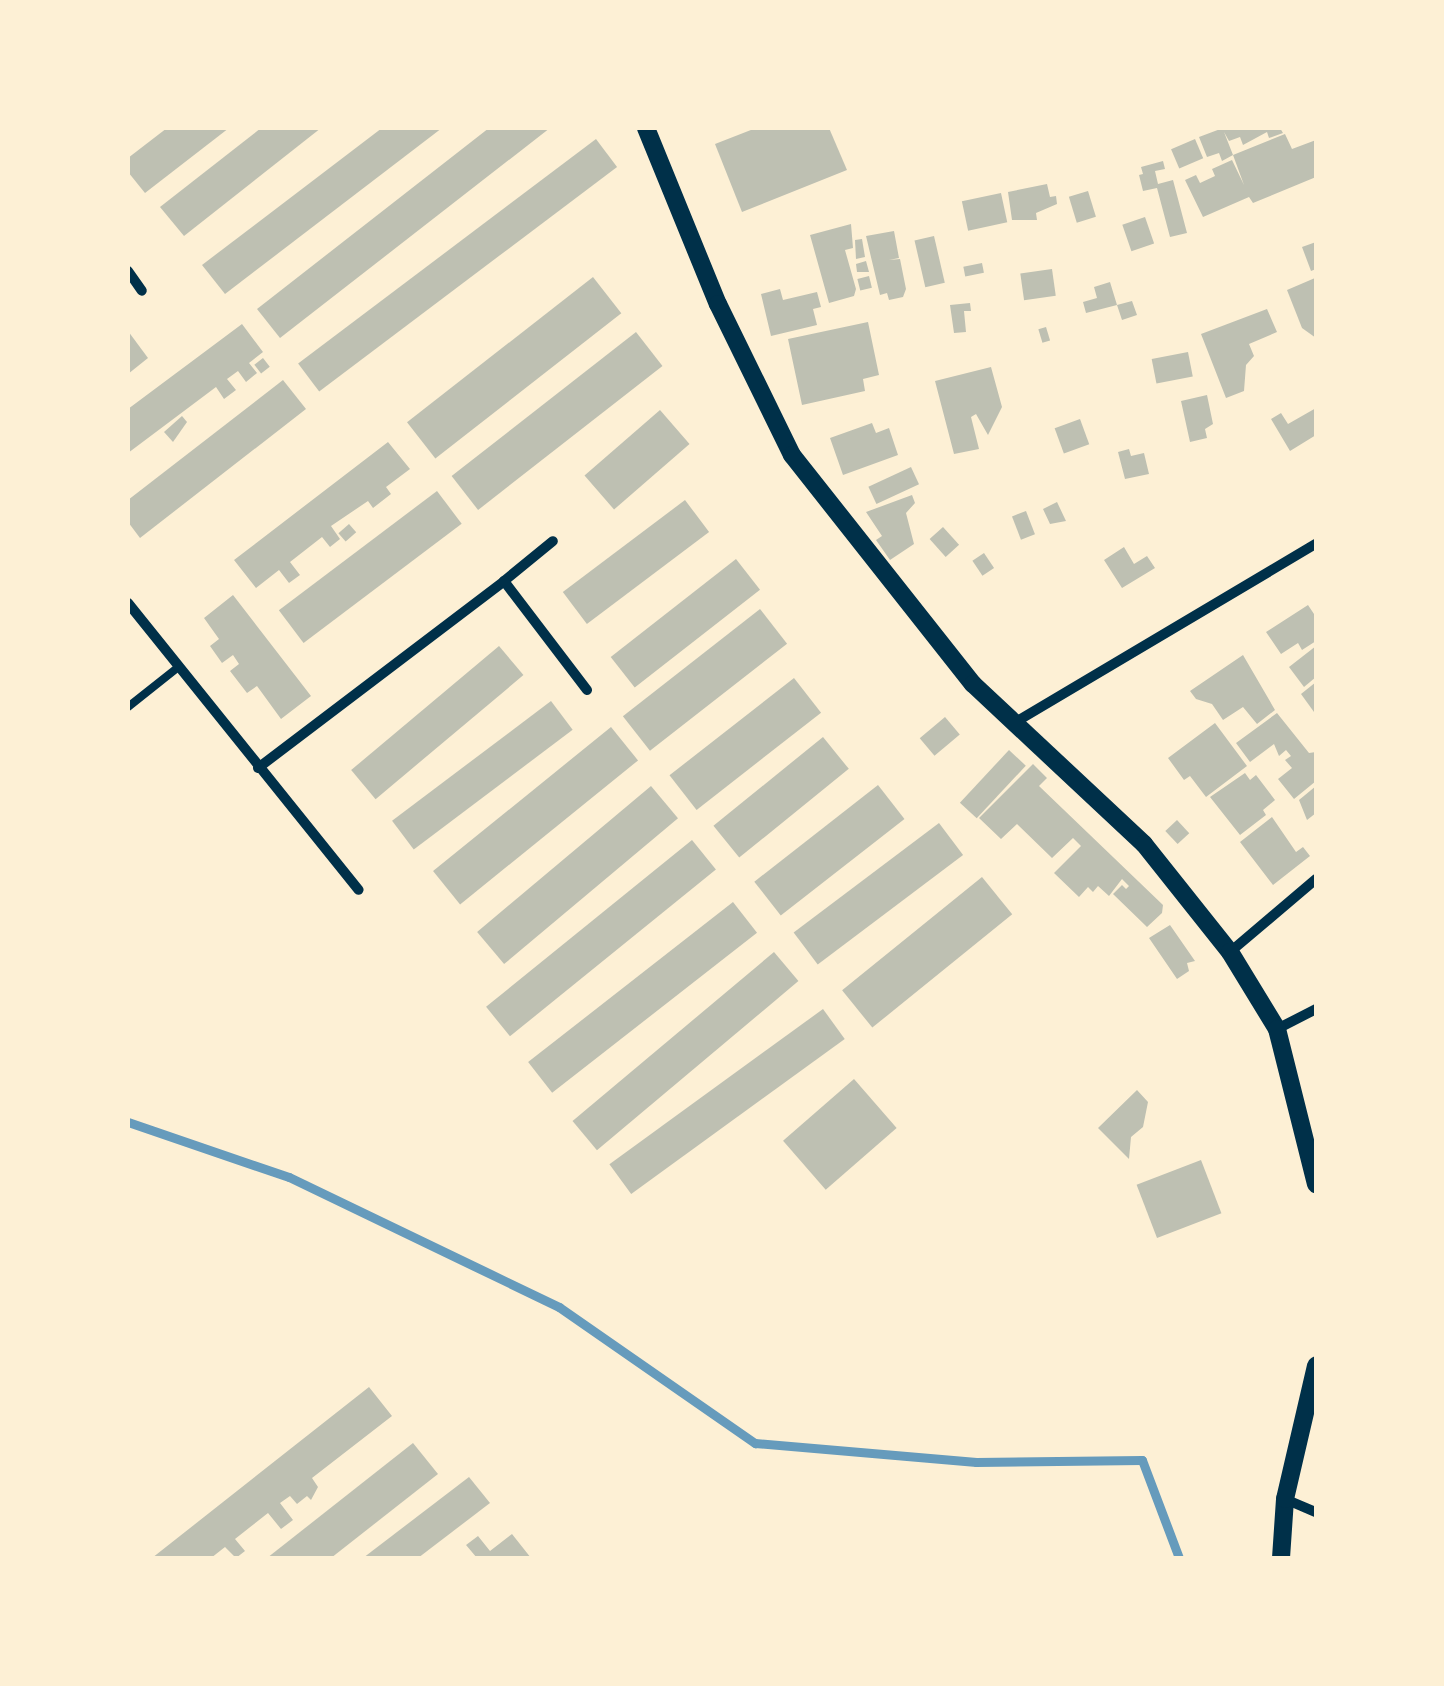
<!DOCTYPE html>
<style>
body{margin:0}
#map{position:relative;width:1444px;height:1686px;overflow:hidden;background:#fdf0d5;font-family:"Fira Sans",sans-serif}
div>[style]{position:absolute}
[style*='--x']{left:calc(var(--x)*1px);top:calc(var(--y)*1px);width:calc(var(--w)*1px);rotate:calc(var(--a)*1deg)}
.stream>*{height:9px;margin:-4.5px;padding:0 4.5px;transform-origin:4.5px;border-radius:4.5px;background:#669bbc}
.building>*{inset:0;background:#bec0b2;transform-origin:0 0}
.service>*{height:8px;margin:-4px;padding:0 4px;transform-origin:4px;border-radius:4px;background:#003049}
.minor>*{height:10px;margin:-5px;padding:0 5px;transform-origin:5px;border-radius:5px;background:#003049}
.tertiary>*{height:18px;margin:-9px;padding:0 9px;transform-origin:9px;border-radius:9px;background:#003049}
span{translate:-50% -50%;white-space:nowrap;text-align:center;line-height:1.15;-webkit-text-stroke:10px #fdf0d5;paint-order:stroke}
.frame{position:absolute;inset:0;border:130px solid #fdf0d5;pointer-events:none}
</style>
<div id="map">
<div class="stream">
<i style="--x:128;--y:1122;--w:170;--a:18.9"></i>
<i style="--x:289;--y:1177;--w:300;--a:25.7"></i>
<i style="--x:559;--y:1307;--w:239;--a:34.8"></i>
<i style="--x:755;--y:1443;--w:222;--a:4.9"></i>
<i style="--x:976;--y:1462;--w:166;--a:-0.7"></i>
<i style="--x:1142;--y:1460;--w:105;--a:69.3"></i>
</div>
<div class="building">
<i style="clip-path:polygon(167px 128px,229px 128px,145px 193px,128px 172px,128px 158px)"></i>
<i style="clip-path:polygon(261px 128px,321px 128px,184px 236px,160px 207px)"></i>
<i style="clip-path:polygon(382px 128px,442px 128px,225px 294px,202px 265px)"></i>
<i style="clip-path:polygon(489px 128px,550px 128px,280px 338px,257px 309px)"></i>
<i style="clip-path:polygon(756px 128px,829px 128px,847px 170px,742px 212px,715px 144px)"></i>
<i style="clip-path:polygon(1223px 128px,1280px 128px,1283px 133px,1269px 138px,1267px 132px,1243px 145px,1240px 137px,1229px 141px,1224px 132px,1233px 155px,1285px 134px,1292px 149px,1316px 140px,1316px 177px,1253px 203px,1249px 197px,1203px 217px,1185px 180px,1196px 175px,1200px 183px,1215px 176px,1212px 169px,1232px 160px,1244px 185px,1233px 155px,1222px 161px,1219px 153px,1207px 157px,1199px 137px)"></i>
<i style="left:596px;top:139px;width:35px;height:373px;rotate:53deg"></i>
<i style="left:1195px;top:139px;width:21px;height:26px;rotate:67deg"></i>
<i style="clip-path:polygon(1163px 161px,1165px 169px,1155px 171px,1158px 184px,1173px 180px,1187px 233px,1170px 237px,1157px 188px,1143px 191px,1139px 175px,1143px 174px,1141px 167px)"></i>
<i style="clip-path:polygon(1047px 184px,1050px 197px,1056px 196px,1057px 204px,1036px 213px,1037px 220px,1012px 220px,1008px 192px)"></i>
<i style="left:1088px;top:191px;width:27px;height:20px;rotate:73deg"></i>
<i style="left:1001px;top:193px;width:30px;height:40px;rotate:78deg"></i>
<i style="left:1145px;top:217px;width:28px;height:24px;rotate:71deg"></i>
<i style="clip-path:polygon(851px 224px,853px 248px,845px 250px,856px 289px,854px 296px,829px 303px,810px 235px)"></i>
<i style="clip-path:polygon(894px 231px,899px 258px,889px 260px,900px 259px,906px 289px,903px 297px,889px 300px,887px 293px,880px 295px,866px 236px)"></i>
<i style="left:934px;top:236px;width:48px;height:20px;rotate:77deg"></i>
<i style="clip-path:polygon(862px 239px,865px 257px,856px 259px,855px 240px)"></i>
<i style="clip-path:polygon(1316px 242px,1316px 269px,1311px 271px,1302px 247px)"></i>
<i style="clip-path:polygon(866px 261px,869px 272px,857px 272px,856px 264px)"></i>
<i style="left:982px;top:263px;width:10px;height:19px;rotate:79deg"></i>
<i style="left:1052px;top:269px;width:27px;height:32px;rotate:82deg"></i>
<i style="left:869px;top:276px;width:12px;height:12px;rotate:76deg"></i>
<i style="left:593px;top:277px;width:46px;height:236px;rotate:52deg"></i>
<i style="clip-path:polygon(1315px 278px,1316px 283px,1316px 338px,1302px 328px,1287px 290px)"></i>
<i style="clip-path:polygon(1110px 282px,1117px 305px,1132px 301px,1137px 315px,1122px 320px,1117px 305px,1086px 313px,1083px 302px,1097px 298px,1094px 287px)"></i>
<i style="clip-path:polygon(780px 289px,783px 300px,817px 292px,821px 307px,813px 309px,817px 325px,771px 336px,761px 294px)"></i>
<i style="clip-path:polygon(970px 303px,971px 311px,964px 311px,966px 332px,954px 333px,950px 305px)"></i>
<i style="clip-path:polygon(1267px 309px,1277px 332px,1249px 344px,1254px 356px,1246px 365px,1244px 391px,1226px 398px,1201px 334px)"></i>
<i style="clip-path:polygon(868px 322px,879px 375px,863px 379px,865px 391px,802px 405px,788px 339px)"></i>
<i style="clip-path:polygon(242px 324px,263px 352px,249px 363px,257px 373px,246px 382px,238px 371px,227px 379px,236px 390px,224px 399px,216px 387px,128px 453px,128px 409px)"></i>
<i style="left:1046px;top:327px;width:14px;height:8px;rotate:73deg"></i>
<i style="clip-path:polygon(128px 331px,148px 358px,128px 374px)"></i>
<i style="left:636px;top:332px;width:43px;height:234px;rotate:52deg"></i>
<i style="left:1188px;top:352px;width:25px;height:37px;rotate:79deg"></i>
<i style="left:263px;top:358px;width:11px;height:11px;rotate:52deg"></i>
<i style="clip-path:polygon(991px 367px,1002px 407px,988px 435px,976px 414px,971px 417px,979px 449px,954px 454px,935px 381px)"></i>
<i style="clip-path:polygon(283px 380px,306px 409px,140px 538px,128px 522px,128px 500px)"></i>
<i style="clip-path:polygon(1207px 395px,1213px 424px,1205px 429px,1207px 438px,1190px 442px,1181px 401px)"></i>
<i style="clip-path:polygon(1316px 408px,1316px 435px,1290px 451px,1271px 419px,1281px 413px,1288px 424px)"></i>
<i style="left:660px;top:410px;width:45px;height:100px;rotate:49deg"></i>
<i style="clip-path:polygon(182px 416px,187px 422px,173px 442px,164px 432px)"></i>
<i style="left:1080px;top:419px;width:27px;height:27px;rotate:70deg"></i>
<i style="clip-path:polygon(872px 423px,876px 433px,889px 428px,898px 455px,843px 475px,830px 438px)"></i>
<i style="clip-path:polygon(388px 442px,410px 469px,386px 487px,391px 494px,373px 508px,368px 501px,331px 526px,340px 539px,330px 547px,322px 537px,290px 562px,300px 575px,289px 583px,279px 570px,256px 588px,234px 560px)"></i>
<i style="clip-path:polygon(1129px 449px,1131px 456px,1144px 453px,1149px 474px,1125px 479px,1118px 452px)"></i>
<i style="left:911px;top:467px;width:19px;height:47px;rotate:65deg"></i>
<i style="left:437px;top:491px;width:41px;height:198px;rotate:53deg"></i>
<i style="clip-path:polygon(912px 495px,915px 503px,906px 513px,914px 544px,890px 560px,876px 540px,882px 536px,866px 512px)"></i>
<i style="left:685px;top:500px;width:40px;height:153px;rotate:53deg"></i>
<i style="clip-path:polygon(1057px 502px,1066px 521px,1050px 524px,1043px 509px)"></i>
<i style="left:1026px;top:511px;width:25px;height:15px;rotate:69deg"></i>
<i style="left:349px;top:524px;width:11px;height:14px;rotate:49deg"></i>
<i style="left:943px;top:527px;width:24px;height:18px;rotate:48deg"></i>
<i style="clip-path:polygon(1124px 547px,1134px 564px,1147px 556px,1155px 568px,1122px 588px,1104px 560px)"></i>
<i style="left:984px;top:553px;width:18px;height:14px;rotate:56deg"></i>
<i style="left:736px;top:559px;width:39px;height:159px;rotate:52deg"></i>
<i style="clip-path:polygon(233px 595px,311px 696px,281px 719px,257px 686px,247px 693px,230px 671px,239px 664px,233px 655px,222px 663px,210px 646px,219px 639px,204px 618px)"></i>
<i style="clip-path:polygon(1308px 605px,1316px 617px,1316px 641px,1302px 650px,1298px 643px,1281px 654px,1266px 632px)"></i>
<i style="left:760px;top:609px;width:44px;height:174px;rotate:52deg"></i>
<i style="left:499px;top:646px;width:38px;height:193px;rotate:50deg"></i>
<i style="clip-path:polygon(1316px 646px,1316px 677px,1304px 687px,1289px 667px)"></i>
<i style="clip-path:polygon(1243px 655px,1275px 710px,1257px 724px,1243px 707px,1223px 720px,1212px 704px,1196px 699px,1190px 691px)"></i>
<i style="left:794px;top:678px;width:44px;height:158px;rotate:52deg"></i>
<i style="clip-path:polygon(1316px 682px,1316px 710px,1314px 712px,1301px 694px)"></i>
<i style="left:551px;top:701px;width:36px;height:199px;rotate:53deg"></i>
<i style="clip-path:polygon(1277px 713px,1309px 753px,1316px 752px,1316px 781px,1294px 799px,1278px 779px,1292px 768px,1285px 760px,1291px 756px,1286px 750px,1279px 756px,1274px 744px,1250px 762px,1236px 743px)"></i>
<i style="left:945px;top:717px;width:23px;height:33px;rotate:50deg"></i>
<i style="clip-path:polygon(1215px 723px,1247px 766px,1206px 797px,1190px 776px,1184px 780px,1168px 758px)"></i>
<i style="left:611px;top:727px;width:43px;height:229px;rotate:51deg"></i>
<i style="left:823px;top:737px;width:41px;height:141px;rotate:51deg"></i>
<i style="left:1009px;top:750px;width:23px;height:72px;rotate:43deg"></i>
<i style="clip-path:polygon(1033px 764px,1047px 778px,1039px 786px,1163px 905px,1162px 913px,1147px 927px,1113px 894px,1122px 885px,1126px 889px,1129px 886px,1122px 879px,1109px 896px,1098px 886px,1093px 892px,1088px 887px,1079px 897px,1054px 873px,1081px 846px,1073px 838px,1052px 858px,1017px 824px,1001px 839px,979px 818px)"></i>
<i style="clip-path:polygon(1245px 773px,1250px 780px,1256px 775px,1275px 800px,1263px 810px,1266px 815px,1240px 835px,1210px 797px)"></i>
<i style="left:878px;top:785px;width:43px;height:157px;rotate:52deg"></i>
<i style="left:651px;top:786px;width:42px;height:227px;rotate:50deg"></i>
<i style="clip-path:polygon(1316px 786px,1316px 813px,1307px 820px,1299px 800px)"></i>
<i style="clip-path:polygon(1272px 817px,1296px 852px,1303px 847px,1310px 856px,1273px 885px,1240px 842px)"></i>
<i style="left:1177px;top:820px;width:18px;height:16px;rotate:47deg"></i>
<i style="left:939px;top:823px;width:40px;height:182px;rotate:53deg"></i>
<i style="left:692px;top:840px;width:38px;height:265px;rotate:51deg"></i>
<i style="left:982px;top:877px;width:48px;height:180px;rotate:51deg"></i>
<i style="left:733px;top:902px;width:39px;height:260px;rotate:52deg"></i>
<i style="clip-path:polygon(1170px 925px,1195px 961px,1187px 963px,1189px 971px,1177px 979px,1149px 938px)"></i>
<i style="left:774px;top:952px;width:38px;height:263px;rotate:50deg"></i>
<i style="left:823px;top:1009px;width:37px;height:264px;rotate:54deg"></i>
<i style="left:854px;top:1079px;width:65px;height:94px;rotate:49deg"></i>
<i style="clip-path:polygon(1137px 1090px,1148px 1102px,1143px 1127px,1131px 1137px,1129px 1159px,1098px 1128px)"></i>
<i style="left:1201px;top:1160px;width:57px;height:69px;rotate:69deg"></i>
<i style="clip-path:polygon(369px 1387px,392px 1416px,312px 1478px,318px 1487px,311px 1500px,307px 1496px,297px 1504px,290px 1496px,280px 1503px,293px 1520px,281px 1529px,268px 1513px,235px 1539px,245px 1551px,236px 1558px,225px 1547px,211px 1558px,152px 1558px)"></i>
<i style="clip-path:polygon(413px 1443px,438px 1474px,331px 1558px,267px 1558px)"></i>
<i style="clip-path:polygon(469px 1477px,490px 1503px,418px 1558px,363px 1558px)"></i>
<i style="clip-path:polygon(512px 1534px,531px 1558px,477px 1558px,466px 1545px,478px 1536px,490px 1551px)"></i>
</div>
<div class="service">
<i style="--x:128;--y:707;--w:63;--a:-38.5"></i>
</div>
<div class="minor">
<i style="--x:128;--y:271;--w:24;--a:55"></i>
<i style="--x:504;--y:581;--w:63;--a:-39.2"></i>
<i style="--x:128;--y:603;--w:368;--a:51.2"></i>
<i style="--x:1014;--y:723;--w:351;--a:-30.7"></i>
<i style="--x:258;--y:768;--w:309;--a:-37.2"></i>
<i style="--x:504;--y:581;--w:137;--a:52.7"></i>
<i style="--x:1230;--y:952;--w:113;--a:-40.3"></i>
<i style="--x:1277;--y:1029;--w:44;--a:-27.1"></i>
<i style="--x:1285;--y:1499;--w:34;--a:23"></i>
</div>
<div class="tertiary">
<i style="--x:646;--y:128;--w:190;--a:67.8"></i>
<i style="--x:718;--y:304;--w:168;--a:63.9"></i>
<i style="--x:792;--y:455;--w:292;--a:51.7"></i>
<i style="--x:973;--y:684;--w:234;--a:43.1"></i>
<i style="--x:1144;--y:844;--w:138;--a:51.5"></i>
<i style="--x:1230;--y:952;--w:90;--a:58.6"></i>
<i style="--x:1277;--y:1029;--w:160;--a:75.9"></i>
<i style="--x:1281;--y:1558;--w:59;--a:-86.1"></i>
<i style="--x:1285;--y:1499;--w:137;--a:-76.9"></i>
</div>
<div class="frame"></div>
</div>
